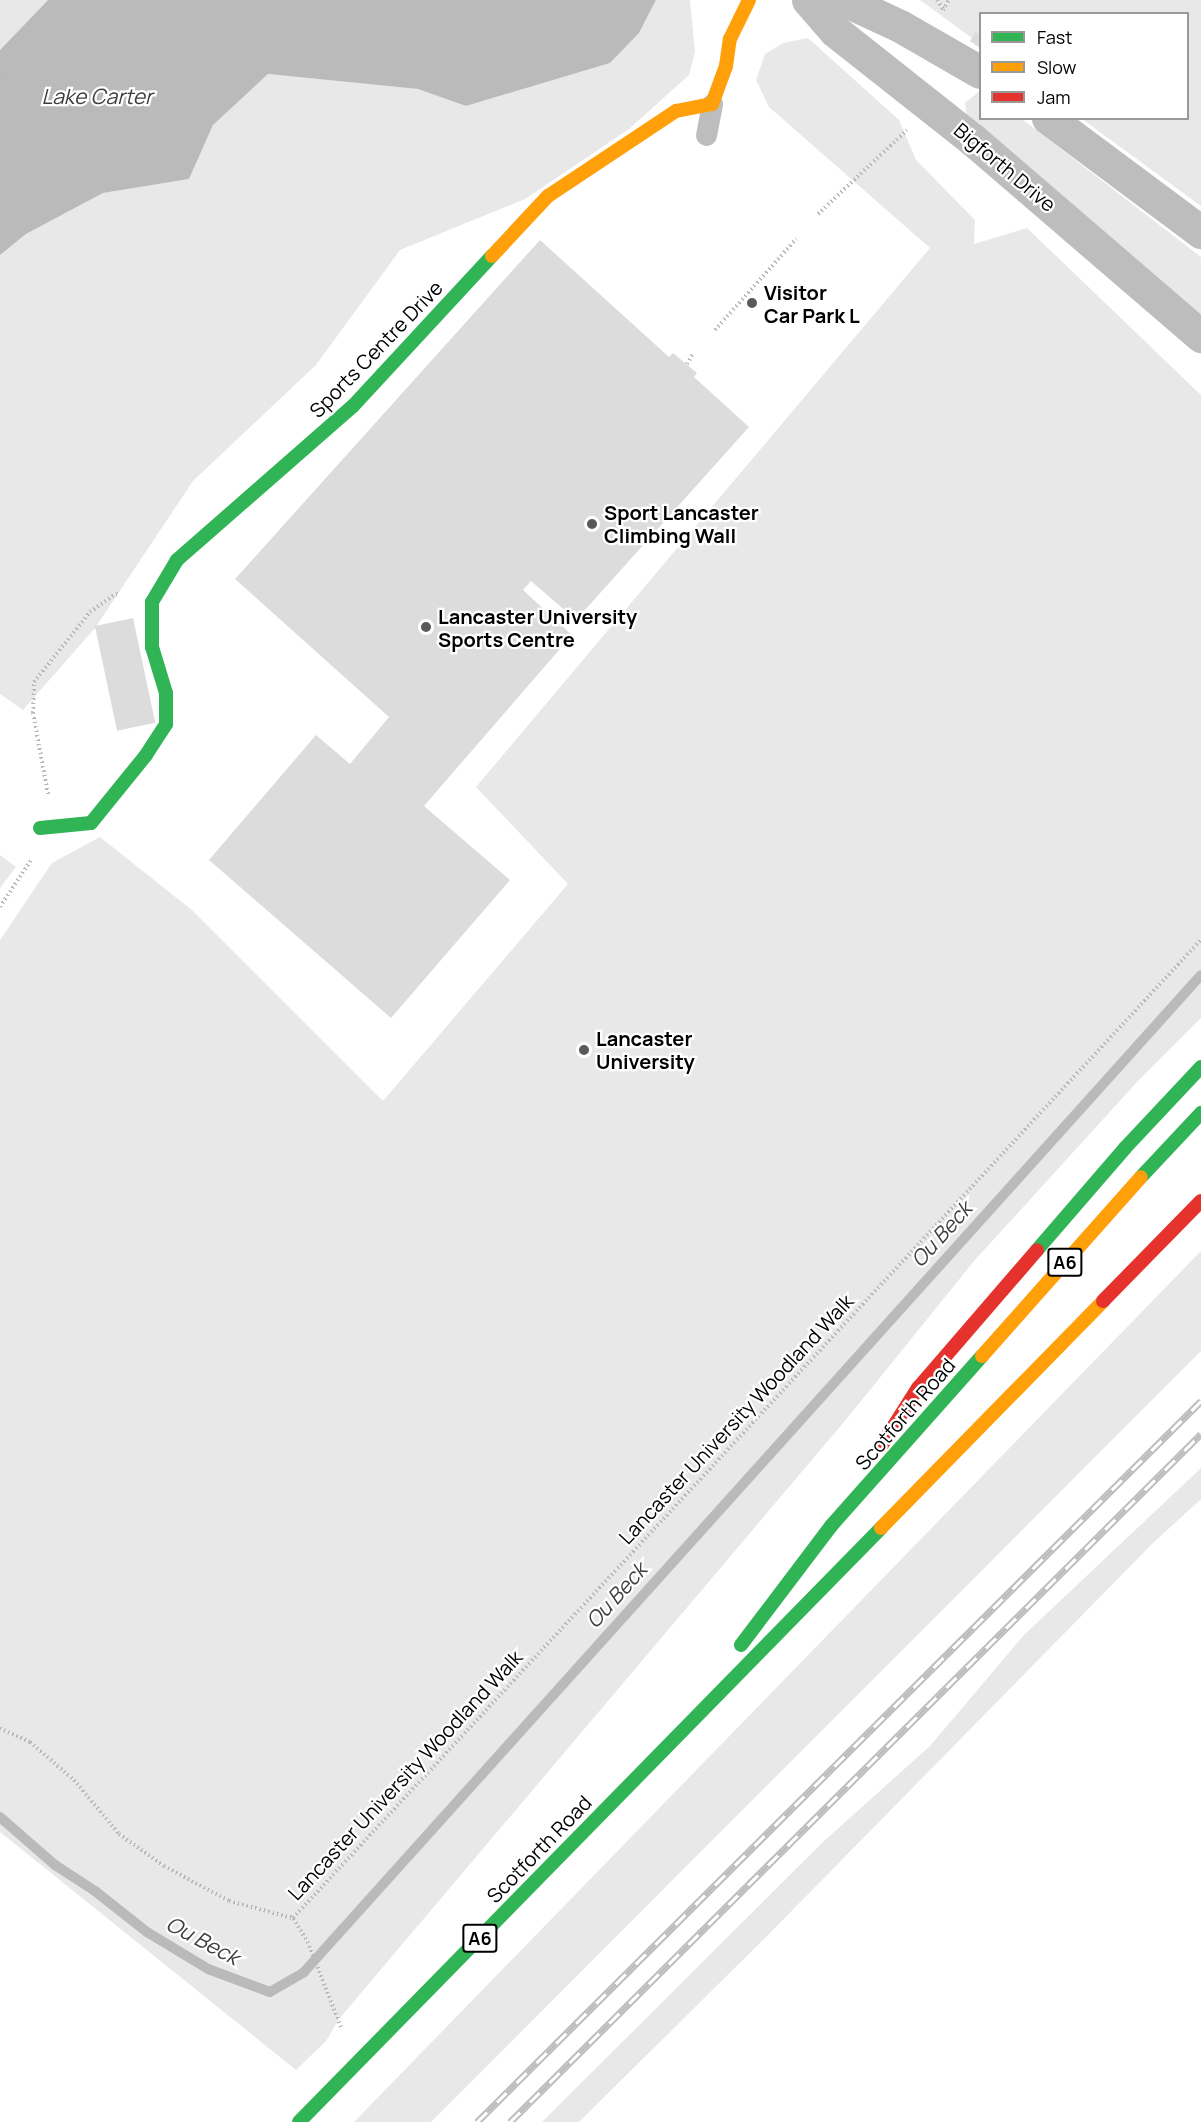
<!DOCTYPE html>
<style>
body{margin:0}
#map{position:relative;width:1201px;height:2122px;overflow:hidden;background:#fff;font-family:Manrope,sans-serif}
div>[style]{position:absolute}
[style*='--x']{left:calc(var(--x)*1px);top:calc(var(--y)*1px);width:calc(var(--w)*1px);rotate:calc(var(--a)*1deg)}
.green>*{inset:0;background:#e8e8e8}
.water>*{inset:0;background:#bababa}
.stream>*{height:10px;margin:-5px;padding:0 5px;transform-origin:5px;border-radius:5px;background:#bababa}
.building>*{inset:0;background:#dcdcdc;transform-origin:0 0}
.path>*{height:4px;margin-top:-2px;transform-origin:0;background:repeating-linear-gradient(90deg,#b8b8b8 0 1.5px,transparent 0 4.5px)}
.lane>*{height:21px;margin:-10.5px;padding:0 10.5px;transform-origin:10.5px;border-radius:10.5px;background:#bdbdbd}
.street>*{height:33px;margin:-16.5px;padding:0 16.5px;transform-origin:16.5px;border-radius:16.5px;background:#bdbdbd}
.fast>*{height:14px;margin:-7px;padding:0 7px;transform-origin:7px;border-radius:7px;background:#30b455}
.slow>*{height:14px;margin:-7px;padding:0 7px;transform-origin:7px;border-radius:7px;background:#ff9f0a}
.jam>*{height:14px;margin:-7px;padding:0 7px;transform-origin:7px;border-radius:7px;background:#e5322d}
.rail>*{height:7px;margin-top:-3.5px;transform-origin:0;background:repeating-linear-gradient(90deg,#fff 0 14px,#bdbdbd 0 28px);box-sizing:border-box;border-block:2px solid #bdbdbd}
.dots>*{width:16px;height:16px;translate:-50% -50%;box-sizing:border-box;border:3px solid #fff;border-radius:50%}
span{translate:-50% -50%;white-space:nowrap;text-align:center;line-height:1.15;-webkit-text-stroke:4.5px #fff;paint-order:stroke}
.shield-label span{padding:2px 4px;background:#fff;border:2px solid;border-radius:4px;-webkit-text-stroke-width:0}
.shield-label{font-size:18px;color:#000;font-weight:700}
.street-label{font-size:20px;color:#000}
.poi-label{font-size:20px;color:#000;font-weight:700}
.left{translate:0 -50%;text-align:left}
.water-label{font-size:21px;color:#3e3e3e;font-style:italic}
.legend{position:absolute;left:979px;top:12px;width:210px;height:108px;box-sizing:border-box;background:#fff;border:2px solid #999;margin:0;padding:8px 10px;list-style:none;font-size:18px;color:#000}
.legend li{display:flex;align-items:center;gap:12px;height:30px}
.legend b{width:30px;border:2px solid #999}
</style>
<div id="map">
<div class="green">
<i style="clip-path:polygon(0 0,48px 0,0 50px)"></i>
<i style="clip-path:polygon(656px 0,690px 0,695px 52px,689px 75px,629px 129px,525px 199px,400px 250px,316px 365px,193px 481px,95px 628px,23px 710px,0 694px,0 255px,26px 234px,103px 193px,189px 179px,213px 125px,268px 74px,419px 89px,466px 106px,610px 63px,639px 33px)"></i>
<i style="clip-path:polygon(920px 0,1201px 0,1201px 206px,1082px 119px,1188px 118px,1188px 14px,980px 14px,980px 44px)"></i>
<i style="clip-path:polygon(808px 38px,899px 120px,916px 160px,975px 220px,974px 244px,1027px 228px,1201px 395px,1201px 1018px,1137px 1082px,974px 1261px,849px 1416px,339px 2019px,326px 2041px,296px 2070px,0 1832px,0 940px,52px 863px,100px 837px,193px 911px,383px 1101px,568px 884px,476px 787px,930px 248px,769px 107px,756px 80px,765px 54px,783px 43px)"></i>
<i style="clip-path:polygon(978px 92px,980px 93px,980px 118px,1022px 119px,1201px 257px,1201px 316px,967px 119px,965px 103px)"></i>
<i style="clip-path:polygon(0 855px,16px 867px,0 888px)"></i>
<i style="clip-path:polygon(1201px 1251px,1201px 1351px,431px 2122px,354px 2122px)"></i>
<i style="clip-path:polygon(1201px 1468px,1201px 1499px,1153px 1543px,769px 1934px,579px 2122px,542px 2122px,824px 1841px,930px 1746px,1024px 1635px)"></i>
</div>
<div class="water">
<i style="clip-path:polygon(48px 0,656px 0,639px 33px,610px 63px,466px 106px,418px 89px,268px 74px,213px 125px,189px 179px,103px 193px,26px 234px,0 255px,0 50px)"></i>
</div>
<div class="stream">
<i style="--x:0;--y:1817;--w:73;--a:41.1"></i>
<i style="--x:55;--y:1865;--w:48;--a:33"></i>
<i style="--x:95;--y:1891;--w:66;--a:38.3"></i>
<i style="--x:147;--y:1932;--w:71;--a:31.2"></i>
<i style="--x:208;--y:1969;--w:66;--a:20.4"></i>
<i style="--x:270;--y:1992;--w:39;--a:-30"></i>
<i style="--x:304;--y:1972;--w:1341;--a:-48.02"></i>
</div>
<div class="building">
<i style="clip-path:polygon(976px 32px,980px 35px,980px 48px,970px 41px)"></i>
<i style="clip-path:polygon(540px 240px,669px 357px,673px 353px,697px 373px,694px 377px,749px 427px,576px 620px,531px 581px,523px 590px,572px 635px,424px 806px,510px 880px,391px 1018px,209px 860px,316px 735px,350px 764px,389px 717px,235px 579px)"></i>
<i style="left:133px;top:618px;width:107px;height:39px;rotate:78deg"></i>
</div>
<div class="path">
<i style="--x:937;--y:0;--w:11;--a:56"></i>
<i style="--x:943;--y:10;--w:12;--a:-59"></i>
<i style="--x:0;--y:80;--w:11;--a:-49"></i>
<i style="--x:818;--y:214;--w:122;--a:-43.3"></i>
<i style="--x:715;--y:330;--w:122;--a:-48.3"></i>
<i style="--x:687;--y:364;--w:12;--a:-59"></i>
<i style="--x:48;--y:794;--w:82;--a:-100.5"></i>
<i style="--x:33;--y:713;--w:31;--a:-88"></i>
<i style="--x:34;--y:682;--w:90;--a:-51.3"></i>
<i style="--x:90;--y:612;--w:32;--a:-35"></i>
<i style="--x:116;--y:594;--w:4;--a:14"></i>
<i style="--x:0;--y:907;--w:56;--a:-56.6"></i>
<i style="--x:0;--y:1728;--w:33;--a:25"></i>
<i style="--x:30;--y:1742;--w:58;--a:40.8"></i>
<i style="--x:74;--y:1780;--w:70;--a:50.2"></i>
<i style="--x:119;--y:1834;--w:55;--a:35.4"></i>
<i style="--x:164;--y:1866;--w:74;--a:28.3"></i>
<i style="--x:229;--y:1901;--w:66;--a:14.9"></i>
<i style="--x:341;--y:2027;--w:90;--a:-111.4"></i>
<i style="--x:308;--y:1943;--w:29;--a:-121"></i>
<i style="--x:293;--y:1918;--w:1335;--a:-47.13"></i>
</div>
<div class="lane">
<i style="--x:706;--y:135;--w:32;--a:-79"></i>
</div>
<div class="street">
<i style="--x:808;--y:0;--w:41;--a:48.9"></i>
<i style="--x:835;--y:31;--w:176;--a:38.3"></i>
<i style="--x:973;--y:140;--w:301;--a:40.7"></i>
<i style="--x:844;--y:0;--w:62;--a:24.9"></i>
<i style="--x:900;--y:26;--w:92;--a:29.9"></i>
<i style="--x:1048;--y:118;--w:191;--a:36.7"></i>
</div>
<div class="fast">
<i style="--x:40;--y:828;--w:51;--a:-5.6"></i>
<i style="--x:91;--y:823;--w:87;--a:-51"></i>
<i style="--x:146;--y:755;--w:37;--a:-57"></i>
<i style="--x:166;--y:724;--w:31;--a:-90"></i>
<i style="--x:166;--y:693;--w:48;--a:-106.9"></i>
<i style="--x:152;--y:647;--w:45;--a:-90"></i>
<i style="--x:152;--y:602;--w:49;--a:-59.2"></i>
<i style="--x:177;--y:560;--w:234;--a:-41.2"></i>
<i style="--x:353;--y:406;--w:205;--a:-47.2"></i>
<i style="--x:1141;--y:1177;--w:88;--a:-46.8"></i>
<i style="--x:1037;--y:1250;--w:135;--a:-49.2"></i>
<i style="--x:1125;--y:1148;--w:111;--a:-46.8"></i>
<i style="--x:741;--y:1645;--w:149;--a:-52.9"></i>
<i style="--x:831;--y:1526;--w:227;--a:-48.4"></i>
<i style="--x:299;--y:2122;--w:832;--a:-45.58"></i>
</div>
<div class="slow">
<i style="--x:492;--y:256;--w:82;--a:-47"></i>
<i style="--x:548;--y:196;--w:154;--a:-33.6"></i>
<i style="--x:676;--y:111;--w:37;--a:-11"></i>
<i style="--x:712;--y:104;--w:40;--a:-69.8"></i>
<i style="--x:726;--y:66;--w:27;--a:-82"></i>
<i style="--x:730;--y:39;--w:43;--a:-64"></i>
<i style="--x:982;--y:1356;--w:239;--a:-48.4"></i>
<i style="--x:881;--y:1528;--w:318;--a:-45.6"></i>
</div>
<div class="jam">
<i style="--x:1103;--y:1301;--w:140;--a:-45.6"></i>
<i style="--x:881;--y:1446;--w:69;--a:-57.5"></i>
<i style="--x:918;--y:1388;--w:182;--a:-49.2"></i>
</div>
<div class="rail">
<i style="--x:477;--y:2122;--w:1022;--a:-44.88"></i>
<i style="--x:510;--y:2122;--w:975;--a:-44.88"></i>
</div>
<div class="dots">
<i style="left:752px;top:303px;background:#595959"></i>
<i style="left:592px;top:524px;background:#595959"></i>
<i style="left:426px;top:627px;background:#595959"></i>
<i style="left:584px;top:1050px;background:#595959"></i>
</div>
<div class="shield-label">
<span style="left:1065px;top:1262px">A6</span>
<span style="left:480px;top:1938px">A6</span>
</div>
<div class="street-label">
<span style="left:1005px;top:167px;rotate:40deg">Bigforth Drive</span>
<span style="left:376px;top:349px;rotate:-46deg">Sports Centre Drive</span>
<span style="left:905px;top:1414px;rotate:-49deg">Scotforth Road</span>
<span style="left:736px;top:1419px;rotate:-47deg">Lancaster University Woodland Walk</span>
<span style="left:405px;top:1775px;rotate:-47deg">Lancaster University Woodland Walk</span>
<span style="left:539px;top:1849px;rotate:-46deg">Scotforth Road</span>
</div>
<div class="poi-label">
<span class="left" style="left:764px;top:304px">Visitor<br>Car Park L</span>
<span class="left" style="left:604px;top:524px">Sport Lancaster<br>Climbing Wall</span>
<span class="left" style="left:438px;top:628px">Lancaster University<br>Sports Centre</span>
<span class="left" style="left:596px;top:1050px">Lancaster<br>University</span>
</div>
<div class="water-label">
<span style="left:97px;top:96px">Lake Carter</span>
<span style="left:941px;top:1234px;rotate:-48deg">Ou Beck</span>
<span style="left:616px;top:1595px;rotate:-48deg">Ou Beck</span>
<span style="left:203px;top:1940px;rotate:28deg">Ou Beck</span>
</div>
<ul class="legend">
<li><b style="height:8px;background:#30b455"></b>Fast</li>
<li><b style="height:8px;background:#ff9f0a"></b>Slow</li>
<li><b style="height:8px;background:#e5322d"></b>Jam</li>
</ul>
</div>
